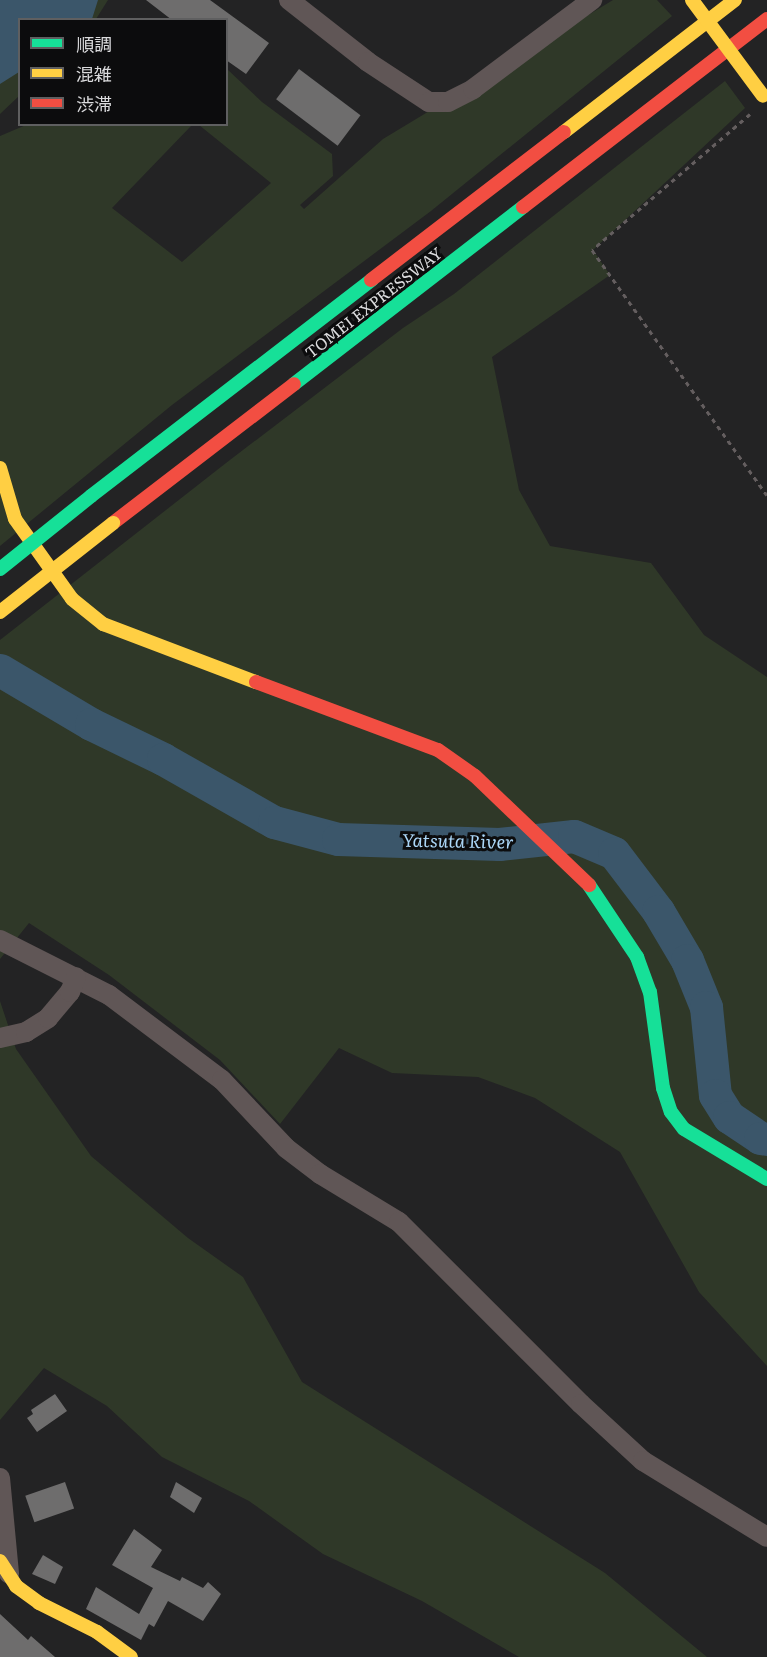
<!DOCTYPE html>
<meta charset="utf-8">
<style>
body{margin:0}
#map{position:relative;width:767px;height:1657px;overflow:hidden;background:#232324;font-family:Literata,"Noto Sans JP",serif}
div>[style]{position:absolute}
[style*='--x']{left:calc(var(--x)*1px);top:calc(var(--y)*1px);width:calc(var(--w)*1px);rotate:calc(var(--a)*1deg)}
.green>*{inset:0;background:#2f3828}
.water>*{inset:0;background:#3b566a}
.river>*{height:33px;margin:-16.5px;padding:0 16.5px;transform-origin:16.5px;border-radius:16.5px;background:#3b566a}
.building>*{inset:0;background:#6e6d6d;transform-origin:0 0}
.path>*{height:3px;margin-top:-1.5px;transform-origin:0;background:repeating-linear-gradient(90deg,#645e5f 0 4.5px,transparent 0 9px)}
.street>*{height:20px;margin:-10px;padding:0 10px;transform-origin:10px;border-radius:10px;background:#605656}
.fast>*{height:14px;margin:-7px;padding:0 7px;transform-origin:7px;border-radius:7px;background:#16e098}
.slow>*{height:14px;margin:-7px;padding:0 7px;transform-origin:7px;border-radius:7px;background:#ffcf43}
.jam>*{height:14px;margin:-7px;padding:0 7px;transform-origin:7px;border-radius:7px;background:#f24e42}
.fast-bridge>*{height:14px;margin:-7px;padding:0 7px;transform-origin:7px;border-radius:7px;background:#16e098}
.slow-bridge>*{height:14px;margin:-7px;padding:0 7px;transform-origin:7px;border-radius:7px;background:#ffcf43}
span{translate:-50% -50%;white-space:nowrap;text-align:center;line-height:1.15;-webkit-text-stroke:6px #0c0c0d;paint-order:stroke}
.street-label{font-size:16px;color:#dbdbdd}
.water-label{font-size:18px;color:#add8f9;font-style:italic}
.legend{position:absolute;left:18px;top:18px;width:210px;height:108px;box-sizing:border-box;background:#0c0c0d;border:2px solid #5f5f60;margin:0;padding:8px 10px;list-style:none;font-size:18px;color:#dbdbdd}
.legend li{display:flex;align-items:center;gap:12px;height:30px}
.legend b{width:30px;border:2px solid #5f5f60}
</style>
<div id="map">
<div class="green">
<i style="clip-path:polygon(0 0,108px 0,96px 19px,20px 20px,19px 96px,0 114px)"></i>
<i style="clip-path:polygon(613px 0,657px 0,672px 16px,431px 211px,172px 405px,0 546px,0 136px,26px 125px,192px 125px,112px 208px,182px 262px,271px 183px,199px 125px,226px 124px,227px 69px,262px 102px,332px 154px,333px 176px,300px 205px,304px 209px,383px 139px)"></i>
<i style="clip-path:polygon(725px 81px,745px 108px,593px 250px,610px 275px,492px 357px,519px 490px,550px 546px,651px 563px,704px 635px,767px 677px,767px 1366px,699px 1292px,620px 1152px,535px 1098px,478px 1077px,392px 1073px,339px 1048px,280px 1124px,220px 1060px,109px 975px,29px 923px,0 959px,0 640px,226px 463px,403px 328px,454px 294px)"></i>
<i style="clip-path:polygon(0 1001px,16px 1049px,91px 1156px,188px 1238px,243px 1277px,302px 1382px,605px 1573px,707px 1657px,519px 1657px,422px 1601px,323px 1554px,249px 1501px,162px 1457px,107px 1406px,44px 1368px,0 1420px)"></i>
</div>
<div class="water">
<i style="clip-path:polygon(0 0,98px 0,92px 19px,20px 20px,19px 72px,0 84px)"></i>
</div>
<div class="river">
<i style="--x:0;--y:670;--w:106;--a:30.7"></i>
<i style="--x:91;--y:724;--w:80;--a:25.9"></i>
<i style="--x:163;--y:759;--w:128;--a:29.6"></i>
<i style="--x:274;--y:822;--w:66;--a:14.9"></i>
<i style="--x:338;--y:839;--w:161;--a:1.8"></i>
<i style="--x:499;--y:844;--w:75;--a:-6.1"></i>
<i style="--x:574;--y:836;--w:43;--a:23"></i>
<i style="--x:614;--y:853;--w:73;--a:52.8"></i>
<i style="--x:658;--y:911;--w:57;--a:59.4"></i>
<i style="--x:687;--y:960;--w:51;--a:68"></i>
<i style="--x:706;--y:1007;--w:88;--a:84.2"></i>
<i style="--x:715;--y:1095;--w:26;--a:58"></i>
<i style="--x:729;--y:1117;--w:37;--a:34"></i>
<i style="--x:760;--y:1138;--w:7;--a:8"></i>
</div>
<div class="building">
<i style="clip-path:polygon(146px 0,210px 0,269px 43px,246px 74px,226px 60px,226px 20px,172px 20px)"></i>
<i style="left:299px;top:69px;width:77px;height:38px;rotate:37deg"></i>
<i style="clip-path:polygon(55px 1394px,67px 1411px,37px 1432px,27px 1418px,33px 1414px,31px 1410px)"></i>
<i style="left:65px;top:1482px;width:28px;height:42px;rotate:71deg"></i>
<i style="clip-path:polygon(176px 1482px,202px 1498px,194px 1513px,170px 1497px)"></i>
<i style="clip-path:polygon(134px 1529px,162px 1550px,151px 1567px,180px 1581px,182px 1577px,203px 1588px,208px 1582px,221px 1594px,203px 1621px,168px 1601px,154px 1627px,149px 1624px,141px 1640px,86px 1609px,96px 1587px,139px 1614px,153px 1588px,112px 1565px)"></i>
<i style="clip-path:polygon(43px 1555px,63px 1567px,55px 1584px,32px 1574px)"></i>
<i style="clip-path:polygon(0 1614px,28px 1640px,31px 1636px,55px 1657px,0 1657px)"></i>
</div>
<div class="path">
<i style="--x:750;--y:114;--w:208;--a:139.3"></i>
<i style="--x:592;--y:250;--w:301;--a:54.5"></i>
</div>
<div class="street">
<i style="--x:289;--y:0;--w:100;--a:38.1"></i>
<i style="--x:368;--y:62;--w:73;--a:33.3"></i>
<i style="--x:429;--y:102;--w:19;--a:0"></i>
<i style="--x:448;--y:102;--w:28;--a:-27"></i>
<i style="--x:473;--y:89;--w:149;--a:-36.8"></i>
<i style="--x:0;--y:940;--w:122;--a:26.8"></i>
<i style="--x:109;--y:995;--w:141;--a:37"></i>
<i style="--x:222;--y:1080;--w:93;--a:46.7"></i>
<i style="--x:286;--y:1148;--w:43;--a:37.4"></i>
<i style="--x:320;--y:1174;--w:92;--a:31.3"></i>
<i style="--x:399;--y:1222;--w:257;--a:45"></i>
<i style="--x:581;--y:1404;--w:84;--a:42.6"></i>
<i style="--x:643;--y:1461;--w:145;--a:31.5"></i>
<i style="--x:0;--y:1038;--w:27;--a:-13"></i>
<i style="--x:26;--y:1032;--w:26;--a:-32"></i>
<i style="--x:48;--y:1018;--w:34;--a:-50"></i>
<i style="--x:70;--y:992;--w:16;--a:-68"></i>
<i style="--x:0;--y:1478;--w:96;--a:84.6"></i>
</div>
<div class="fast">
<i style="--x:294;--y:384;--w:289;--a:-37.7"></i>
<i style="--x:91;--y:496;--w:354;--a:-37.6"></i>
<i style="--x:589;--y:885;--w:87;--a:56.3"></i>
<i style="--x:637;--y:957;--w:37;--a:70"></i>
<i style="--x:650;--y:992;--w:97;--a:82.3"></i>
<i style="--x:663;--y:1088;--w:25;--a:72"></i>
<i style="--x:671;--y:1112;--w:21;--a:53"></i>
<i style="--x:684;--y:1129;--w:97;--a:31.1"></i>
</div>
<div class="slow">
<i style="--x:564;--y:132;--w:216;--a:-37.7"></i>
<i style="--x:0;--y:468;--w:53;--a:73.6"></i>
<i style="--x:15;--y:519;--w:98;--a:54.5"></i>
<i style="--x:72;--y:599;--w:40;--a:39"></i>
<i style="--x:103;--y:624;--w:164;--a:20.8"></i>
<i style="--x:0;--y:1561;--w:30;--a:57"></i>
<i style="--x:16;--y:1586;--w:29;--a:36"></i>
<i style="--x:39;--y:1603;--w:65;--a:26.6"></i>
<i style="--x:97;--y:1632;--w:42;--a:36.3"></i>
</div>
<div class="jam">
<i style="--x:523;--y:207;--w:308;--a:-37.6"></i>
<i style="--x:371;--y:280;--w:243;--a:-37.5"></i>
<i style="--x:113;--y:523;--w:228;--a:-37.5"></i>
<i style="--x:256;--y:682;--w:194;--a:20.5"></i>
<i style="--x:438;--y:750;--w:45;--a:35.1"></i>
<i style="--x:475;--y:776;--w:158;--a:43.7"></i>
</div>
<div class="fast-bridge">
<i style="--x:0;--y:569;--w:117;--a:-38.7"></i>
</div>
<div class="slow-bridge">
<i style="--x:692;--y:0;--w:119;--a:53.5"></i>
<i style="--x:0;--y:612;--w:144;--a:-38.2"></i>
</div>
<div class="street-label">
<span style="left:373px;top:302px;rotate:-38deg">TOMEI EXPRESSWAY</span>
</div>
<div class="water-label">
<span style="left:458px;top:841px;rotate:1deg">Yatsuta River</span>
</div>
<ul class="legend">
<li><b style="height:8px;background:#16e098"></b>順調</li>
<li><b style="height:8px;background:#ffcf43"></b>混雑</li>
<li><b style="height:8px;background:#f24e42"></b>渋滞</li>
</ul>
</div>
